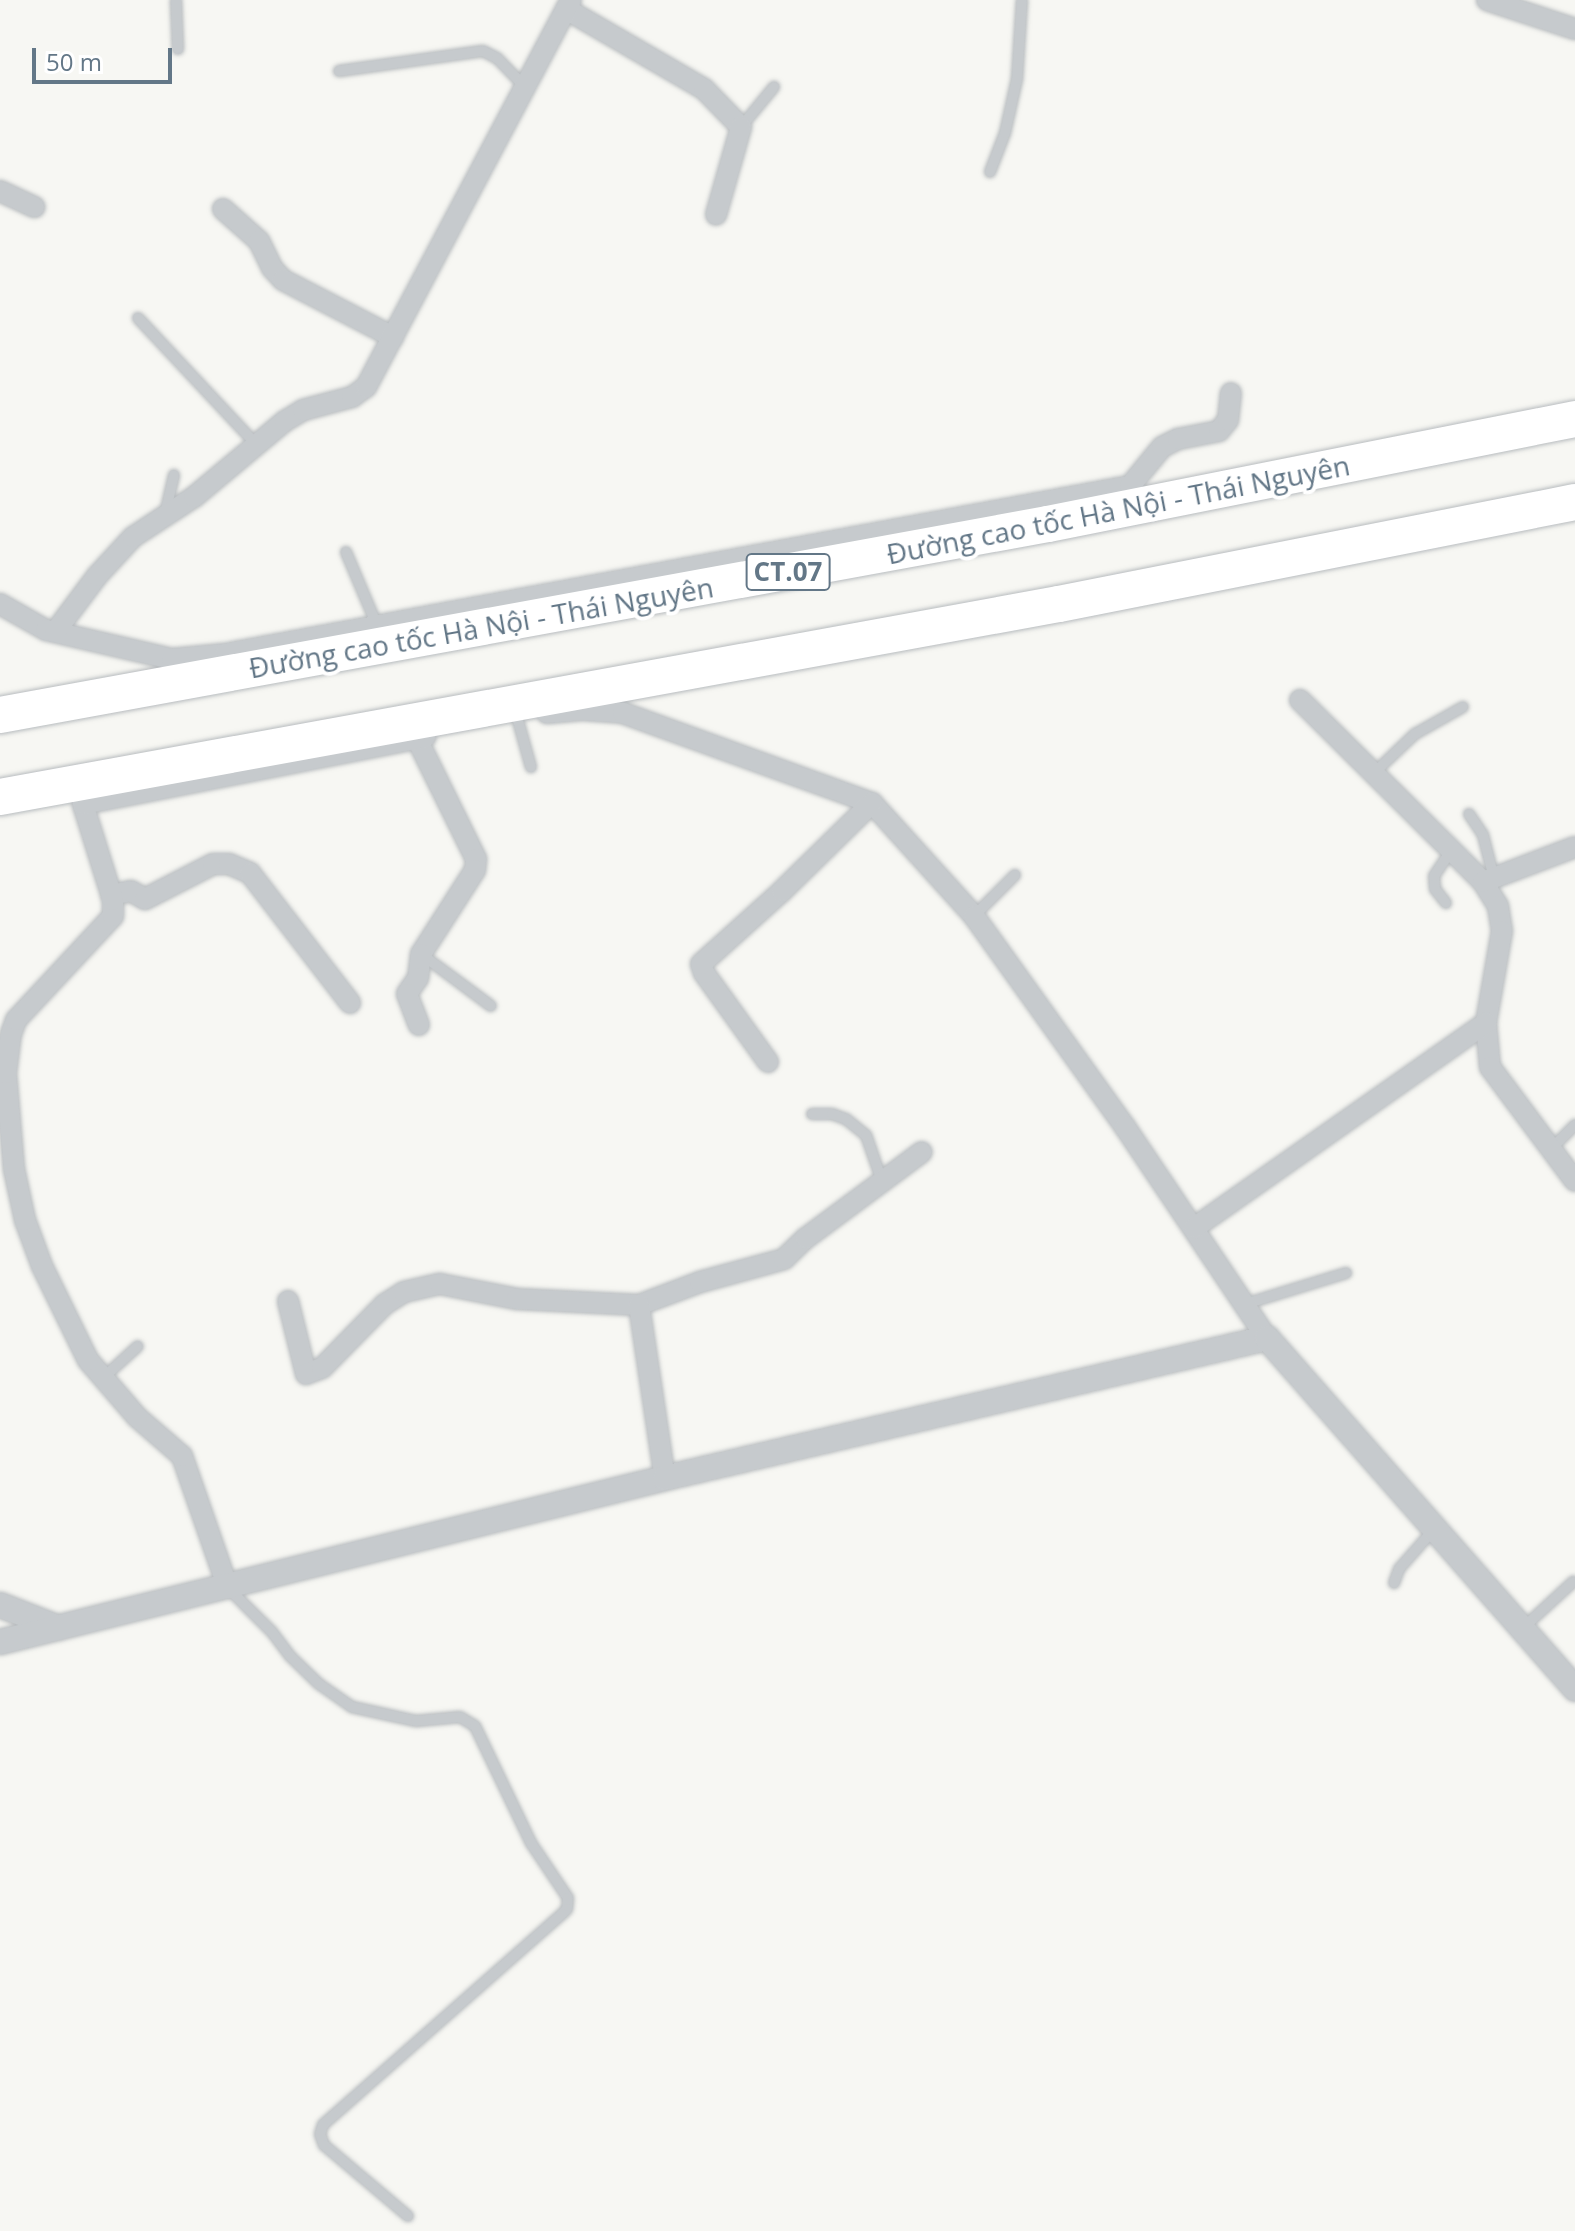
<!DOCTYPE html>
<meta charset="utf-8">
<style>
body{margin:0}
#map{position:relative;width:1575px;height:2231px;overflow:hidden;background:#f7f7f3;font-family:"Open Sans",sans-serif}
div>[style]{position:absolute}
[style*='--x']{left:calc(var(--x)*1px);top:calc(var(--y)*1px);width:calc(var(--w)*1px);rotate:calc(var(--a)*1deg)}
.roads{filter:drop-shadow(0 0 2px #b8bcbf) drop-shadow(0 0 2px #b8bcbf)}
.service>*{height:10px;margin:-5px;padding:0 5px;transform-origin:5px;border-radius:5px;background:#c6cacd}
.minor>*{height:20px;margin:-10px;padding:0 10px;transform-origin:10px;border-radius:10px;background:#c6cacd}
.tertiary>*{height:24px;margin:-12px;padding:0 12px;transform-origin:12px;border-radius:12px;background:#c6cacd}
.motorway>*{height:36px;margin:-18px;padding:0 18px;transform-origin:18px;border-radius:18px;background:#fff}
span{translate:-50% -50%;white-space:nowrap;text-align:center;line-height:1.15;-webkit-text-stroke:8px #fff;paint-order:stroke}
.shield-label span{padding:2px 6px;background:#fff;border:2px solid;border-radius:6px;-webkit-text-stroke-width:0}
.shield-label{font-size:26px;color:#637787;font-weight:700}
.street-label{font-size:28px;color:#637787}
.scale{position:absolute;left:32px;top:48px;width:140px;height:36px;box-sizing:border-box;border:4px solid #637787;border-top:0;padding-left:10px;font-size:24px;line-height:28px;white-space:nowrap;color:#637787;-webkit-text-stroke:6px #fff;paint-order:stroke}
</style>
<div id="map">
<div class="roads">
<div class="service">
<i style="--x:176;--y:0;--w:49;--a:87.7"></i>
<i style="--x:339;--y:71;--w:145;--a:-7.9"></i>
<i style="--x:483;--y:51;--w:16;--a:27"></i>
<i style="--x:497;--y:58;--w:40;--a:46"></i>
<i style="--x:741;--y:127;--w:52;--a:-50.5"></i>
<i style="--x:990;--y:172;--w:42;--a:-69"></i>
<i style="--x:1005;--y:133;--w:55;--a:-77.5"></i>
<i style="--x:1017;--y:79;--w:79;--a:-86.4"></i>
<i style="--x:138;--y:318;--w:174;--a:46.9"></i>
<i style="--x:165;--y:514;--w:40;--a:-77"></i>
<i style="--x:346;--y:552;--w:77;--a:67.1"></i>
<i style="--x:517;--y:717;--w:52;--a:74.4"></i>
<i style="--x:1374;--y:773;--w:57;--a:-43.6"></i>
<i style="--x:1415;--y:734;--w:55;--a:-29.4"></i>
<i style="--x:1469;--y:814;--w:25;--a:56"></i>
<i style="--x:1483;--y:835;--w:44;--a:75.7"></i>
<i style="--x:1446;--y:903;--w:18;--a:-128"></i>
<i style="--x:1435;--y:889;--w:13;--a:-94"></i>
<i style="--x:1434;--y:876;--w:30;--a:-56"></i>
<i style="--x:974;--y:916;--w:58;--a:-45"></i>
<i style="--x:421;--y:954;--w:87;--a:36.6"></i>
<i style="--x:812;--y:1114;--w:20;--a:0"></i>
<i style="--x:832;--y:1114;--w:15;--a:20"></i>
<i style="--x:846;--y:1119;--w:26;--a:39"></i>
<i style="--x:866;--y:1135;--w:49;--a:70.8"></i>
<i style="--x:1551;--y:1149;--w:34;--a:-45"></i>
<i style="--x:1242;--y:1305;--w:109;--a:-17.1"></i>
<i style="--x:103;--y:1378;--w:47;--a:-42.4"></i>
<i style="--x:1394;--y:1583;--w:15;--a:-70"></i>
<i style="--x:1399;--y:1569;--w:55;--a:-48.7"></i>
<i style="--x:228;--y:1588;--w:62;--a:45"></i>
<i style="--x:272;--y:1632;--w:30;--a:53"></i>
<i style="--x:290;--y:1656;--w:40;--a:44"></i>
<i style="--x:319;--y:1684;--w:40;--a:34.9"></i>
<i style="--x:352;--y:1707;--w:66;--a:12.3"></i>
<i style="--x:416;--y:1721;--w:44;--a:-5.2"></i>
<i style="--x:460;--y:1717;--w:17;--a:31"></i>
<i style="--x:475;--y:1726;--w:130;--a:64.4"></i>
<i style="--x:531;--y:1843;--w:66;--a:56.1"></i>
<i style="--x:568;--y:1898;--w:11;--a:95"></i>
<i style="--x:567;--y:1909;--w:7;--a:135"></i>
<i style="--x:562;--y:1914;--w:319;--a:138.6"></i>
<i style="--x:323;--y:2125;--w:9;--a:108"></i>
<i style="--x:320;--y:2134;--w:12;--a:70"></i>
<i style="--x:324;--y:2145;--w:110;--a:40.2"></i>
<i style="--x:1524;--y:1627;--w:67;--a:-42.6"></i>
</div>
<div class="minor">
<i style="--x:1487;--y:0;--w:93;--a:18.2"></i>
<i style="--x:566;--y:9;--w:160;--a:30.1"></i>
<i style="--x:704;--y:89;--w:53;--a:45.8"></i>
<i style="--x:741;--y:127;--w:91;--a:105.9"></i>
<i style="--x:0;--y:191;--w:38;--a:25"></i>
<i style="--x:223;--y:209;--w:48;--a:41.6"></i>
<i style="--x:259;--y:241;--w:30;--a:64"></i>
<i style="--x:272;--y:268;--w:16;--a:47"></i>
<i style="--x:283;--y:280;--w:124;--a:27.4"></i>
<i style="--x:0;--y:604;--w:53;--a:29.5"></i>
<i style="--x:46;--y:630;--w:129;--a:13"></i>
<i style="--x:172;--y:659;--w:53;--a:-5.4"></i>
<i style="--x:225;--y:654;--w:920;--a:-10.52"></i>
<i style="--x:1130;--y:486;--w:50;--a:-50.6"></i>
<i style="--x:1162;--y:447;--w:18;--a:-27"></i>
<i style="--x:1178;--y:439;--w:42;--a:-11"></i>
<i style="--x:1219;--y:431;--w:14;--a:-51"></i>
<i style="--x:1228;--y:420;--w:27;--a:-84"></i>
<i style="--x:55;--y:632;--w:70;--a:-53.1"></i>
<i style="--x:97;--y:576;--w:53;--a:-47.3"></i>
<i style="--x:133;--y:537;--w:73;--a:-33.3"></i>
<i style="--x:194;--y:497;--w:119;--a:-39.9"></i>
<i style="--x:285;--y:421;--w:21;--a:-31"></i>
<i style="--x:303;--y:410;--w:51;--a:-14.9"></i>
<i style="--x:352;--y:397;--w:17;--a:-36"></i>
<i style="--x:366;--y:387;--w:438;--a:-62.1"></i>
<i style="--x:1300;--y:700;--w:258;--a:44.8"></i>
<i style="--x:1483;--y:882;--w:28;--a:58"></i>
<i style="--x:1498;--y:906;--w:25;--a:81"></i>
<i style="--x:1502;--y:931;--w:93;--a:99.9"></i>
<i style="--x:1486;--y:1023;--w:44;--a:84.8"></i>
<i style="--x:1490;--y:1067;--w:142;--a:53.3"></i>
<i style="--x:547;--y:713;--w:37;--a:-5"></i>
<i style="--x:584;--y:710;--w:39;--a:4"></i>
<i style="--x:623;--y:713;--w:265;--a:19.9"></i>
<i style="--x:872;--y:803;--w:152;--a:47.9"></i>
<i style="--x:974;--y:916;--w:259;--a:54.4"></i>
<i style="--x:1125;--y:1127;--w:254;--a:56.1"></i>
<i style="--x:417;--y:739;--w:134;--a:63.8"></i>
<i style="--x:476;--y:859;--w:11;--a:95"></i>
<i style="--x:475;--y:870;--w:100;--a:122.7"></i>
<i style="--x:421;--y:954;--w:24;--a:97"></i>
<i style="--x:418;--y:978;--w:19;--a:125"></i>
<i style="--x:407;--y:994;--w:33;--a:69"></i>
<i style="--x:1483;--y:882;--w:98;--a:-20.8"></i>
<i style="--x:111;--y:895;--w:20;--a:-11"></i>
<i style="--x:131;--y:891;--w:16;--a:30"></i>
<i style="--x:145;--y:899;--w:76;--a:-27.2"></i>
<i style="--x:213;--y:864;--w:16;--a:0"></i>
<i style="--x:229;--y:864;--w:23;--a:23"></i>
<i style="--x:250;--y:873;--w:164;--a:52.4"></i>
<i style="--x:768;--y:1062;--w:110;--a:-125.7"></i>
<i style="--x:704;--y:973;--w:9;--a:-108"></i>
<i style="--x:701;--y:964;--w:109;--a:-42"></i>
<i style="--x:782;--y:891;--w:126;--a:-44.4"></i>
<i style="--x:1194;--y:1228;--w:357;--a:-35.1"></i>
<i style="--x:288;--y:1301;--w:75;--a:76.1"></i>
<i style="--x:306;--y:1374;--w:17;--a:-21"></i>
<i style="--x:322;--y:1368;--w:90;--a:-45.5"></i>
<i style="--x:385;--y:1304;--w:22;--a:-32"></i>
<i style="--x:404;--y:1292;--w:37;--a:-13"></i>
<i style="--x:440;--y:1284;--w:78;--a:11"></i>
<i style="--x:517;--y:1299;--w:122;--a:2.8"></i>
<i style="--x:639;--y:1305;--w:65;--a:-20.7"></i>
<i style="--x:700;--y:1282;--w:87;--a:-15.3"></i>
<i style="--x:784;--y:1259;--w:30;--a:-44"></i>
<i style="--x:806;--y:1238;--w:144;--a:-36.6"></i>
<i style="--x:639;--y:1305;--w:175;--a:81.5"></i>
<i style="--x:228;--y:1588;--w:140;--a:-109.2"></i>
<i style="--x:182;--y:1456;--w:60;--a:-139.1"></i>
<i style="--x:137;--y:1417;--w:75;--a:-130.7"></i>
<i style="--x:88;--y:1360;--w:105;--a:-116.1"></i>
<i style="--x:42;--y:1266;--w:49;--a:-110.3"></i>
<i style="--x:25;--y:1220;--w:52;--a:-102.2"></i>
<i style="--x:14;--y:1169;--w:96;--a:-94.8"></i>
<i style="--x:6;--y:1073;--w:39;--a:-83"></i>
<i style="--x:11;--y:1034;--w:15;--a:-70"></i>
<i style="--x:16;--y:1020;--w:142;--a:-47"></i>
<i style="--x:113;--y:916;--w:16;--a:-90"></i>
<i style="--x:113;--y:900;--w:101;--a:-107.4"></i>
<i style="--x:83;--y:804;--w:349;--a:-11.1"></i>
</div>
<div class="tertiary">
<i style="--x:0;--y:1605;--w:63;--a:21.3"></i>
<i style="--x:0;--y:1642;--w:685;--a:-13.85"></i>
<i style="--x:665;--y:1478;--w:618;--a:-13.09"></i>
<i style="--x:1267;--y:1338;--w:467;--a:48.7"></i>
</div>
<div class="motorway">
<i style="--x:0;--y:715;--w:1065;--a:-10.33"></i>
<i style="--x:1048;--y:524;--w:537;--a:-11.27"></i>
<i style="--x:0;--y:797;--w:1076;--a:-10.33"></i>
<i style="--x:1059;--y:604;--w:526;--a:-11.18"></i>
</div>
</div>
<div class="shield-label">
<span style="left:788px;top:572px">CT.07</span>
</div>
<div class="street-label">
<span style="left:1118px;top:509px;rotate:-11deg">Đường cao tốc Hà Nội - Thái Nguyên</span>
<span style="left:481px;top:627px;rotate:-10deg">Đường cao tốc Hà Nội - Thái Nguyên</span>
</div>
<div class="scale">50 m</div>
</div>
